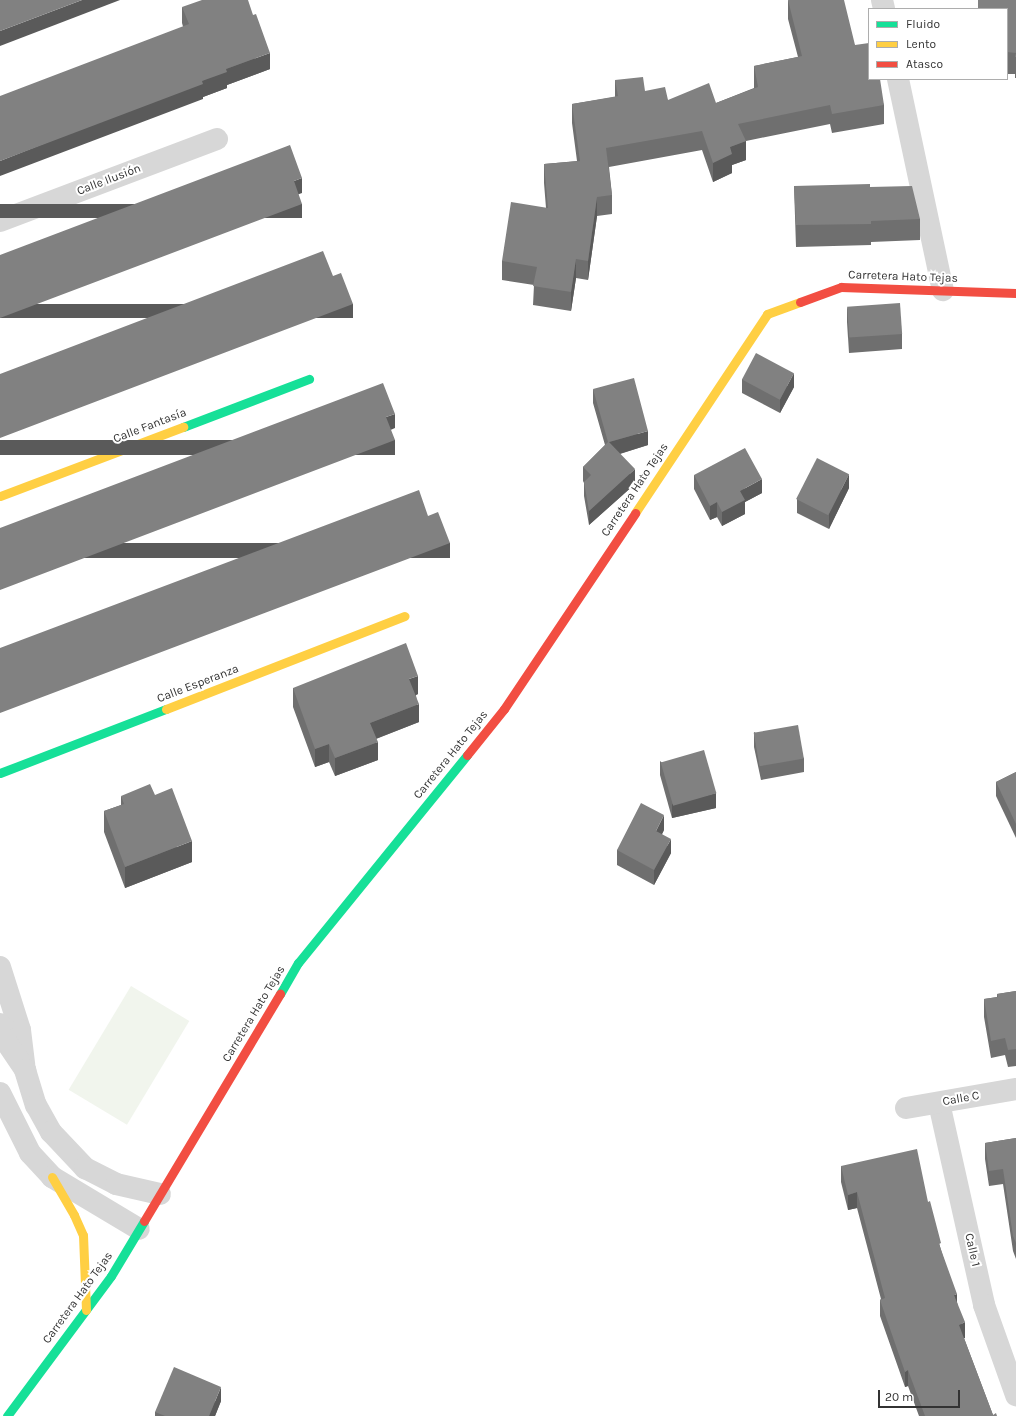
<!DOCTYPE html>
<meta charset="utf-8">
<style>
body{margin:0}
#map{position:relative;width:1016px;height:1416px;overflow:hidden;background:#fff;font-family:Karla,sans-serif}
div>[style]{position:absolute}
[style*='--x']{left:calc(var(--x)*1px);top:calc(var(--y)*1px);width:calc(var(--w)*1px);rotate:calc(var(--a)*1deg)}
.green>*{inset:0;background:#f1f5ed;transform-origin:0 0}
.street>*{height:22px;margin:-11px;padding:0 11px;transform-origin:11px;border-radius:11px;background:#d7d7d7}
.fast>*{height:9px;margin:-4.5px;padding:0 4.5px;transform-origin:4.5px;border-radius:4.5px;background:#16e098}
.slow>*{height:9px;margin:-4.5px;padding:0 4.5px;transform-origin:4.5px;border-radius:4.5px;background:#ffcf43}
.jam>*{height:9px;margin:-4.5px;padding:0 4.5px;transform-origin:4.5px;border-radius:4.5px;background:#f24e42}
.wall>*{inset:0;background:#6f6f6f}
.shaded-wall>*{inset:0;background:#5a5a5a;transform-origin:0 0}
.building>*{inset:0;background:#818181;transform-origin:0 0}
span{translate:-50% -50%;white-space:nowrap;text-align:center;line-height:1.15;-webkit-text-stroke:4px #fff;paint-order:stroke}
.street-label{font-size:12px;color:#333}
.legend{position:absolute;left:868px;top:8px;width:140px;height:72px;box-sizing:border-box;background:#fff;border:1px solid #adadad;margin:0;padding:5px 7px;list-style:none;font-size:12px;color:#333}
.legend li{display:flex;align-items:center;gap:8px;height:20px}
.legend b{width:20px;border:1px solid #adadad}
.scale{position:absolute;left:878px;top:1390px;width:82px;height:18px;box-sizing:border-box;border:2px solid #333;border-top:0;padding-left:5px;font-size:12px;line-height:14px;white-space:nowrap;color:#333;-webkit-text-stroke:3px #fff;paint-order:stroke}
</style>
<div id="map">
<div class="green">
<i style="left:131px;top:986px;width:68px;height:121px;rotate:31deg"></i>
</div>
<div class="street">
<i style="--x:882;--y:0;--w:9;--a:77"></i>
<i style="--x:898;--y:79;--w:216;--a:78"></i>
<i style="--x:0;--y:221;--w:232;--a:-20.7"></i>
<i style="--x:0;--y:967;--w:66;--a:72.4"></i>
<i style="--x:20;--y:1030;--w:35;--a:83"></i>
<i style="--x:0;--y:1024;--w:13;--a:77"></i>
<i style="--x:3;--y:1037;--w:40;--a:56"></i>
<i style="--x:25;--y:1070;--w:37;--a:73"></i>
<i style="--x:36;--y:1105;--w:31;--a:61"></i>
<i style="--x:51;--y:1132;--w:50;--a:46.6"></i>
<i style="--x:85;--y:1168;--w:35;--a:27"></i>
<i style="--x:116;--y:1184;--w:45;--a:12.8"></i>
<i style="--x:0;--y:1093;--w:67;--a:63.4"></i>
<i style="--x:30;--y:1153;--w:33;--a:47"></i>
<i style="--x:52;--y:1177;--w:101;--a:30.9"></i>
<i style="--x:939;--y:1103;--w:207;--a:77.4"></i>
<i style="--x:984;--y:1305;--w:96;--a:70.4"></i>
<i style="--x:906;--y:1108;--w:112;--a:-9.8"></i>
</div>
<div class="fast">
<i style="--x:183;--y:427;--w:135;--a:-20.9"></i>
<i style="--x:0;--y:773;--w:178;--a:-21.1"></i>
<i style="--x:280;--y:994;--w:36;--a:-60"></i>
<i style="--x:298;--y:963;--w:268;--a:-50.9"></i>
<i style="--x:7;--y:1416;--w:174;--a:-53.4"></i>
<i style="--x:111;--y:1276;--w:64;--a:-59"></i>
</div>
<div class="slow">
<i style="--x:0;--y:496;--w:196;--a:-20.7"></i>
<i style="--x:635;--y:513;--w:239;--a:-56.4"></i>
<i style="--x:767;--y:314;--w:35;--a:-20"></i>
<i style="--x:166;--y:709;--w:256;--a:-21.3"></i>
<i style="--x:52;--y:1177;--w:44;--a:59.9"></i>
<i style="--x:74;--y:1215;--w:22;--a:66"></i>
<i style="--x:83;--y:1235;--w:75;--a:87.7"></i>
</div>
<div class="jam">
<i style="--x:800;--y:302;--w:44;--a:-20.1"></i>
<i style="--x:841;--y:287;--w:175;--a:2"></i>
<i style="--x:467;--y:755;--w:59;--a:-51.2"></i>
<i style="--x:504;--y:709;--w:236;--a:-56.2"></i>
<i style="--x:144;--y:1221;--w:265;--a:-59.1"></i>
</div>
<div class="wall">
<i style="clip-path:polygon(788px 0,855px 45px,884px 105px,884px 124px,832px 133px,830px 124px,746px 141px,746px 160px,732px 165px,732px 173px,713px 182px,702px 150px,609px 167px,612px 195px,612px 214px,597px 216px,588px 280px,576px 278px,571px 311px,533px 305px,534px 285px,502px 280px,502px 261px,546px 208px,544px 183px,544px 164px,577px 161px,572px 123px,572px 104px,615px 97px,615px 80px,668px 100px,716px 103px,754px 88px,754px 66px,798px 57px,788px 19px)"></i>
<i style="clip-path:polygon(1016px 0,1016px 78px,1015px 78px,1015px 74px,1007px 74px,1007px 9px)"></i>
<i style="clip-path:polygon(182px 7px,270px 69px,227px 85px,227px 88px,203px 97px,203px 99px,182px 23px)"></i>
<i style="clip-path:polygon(794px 186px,870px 187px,920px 219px,920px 240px,871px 242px,871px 245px,796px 247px)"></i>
<i style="clip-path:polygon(847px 308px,902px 334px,902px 349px,849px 353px,847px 322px)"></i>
<i style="clip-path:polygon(742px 379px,794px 387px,780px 413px,742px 393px)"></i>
<i style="clip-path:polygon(593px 389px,648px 445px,620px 454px,635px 484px,589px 525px,584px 496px,584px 483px,583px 481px,583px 467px,605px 445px,593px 403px)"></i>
<i style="clip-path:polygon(694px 475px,762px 493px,745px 502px,745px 514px,722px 526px,717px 517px,710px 520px,694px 489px)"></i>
<i style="clip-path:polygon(849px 488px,829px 529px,797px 513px,797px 499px)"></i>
<i style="clip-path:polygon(293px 688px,418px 694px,416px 695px,419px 722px,376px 739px,378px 760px,335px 776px,329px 762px,315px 767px,293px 707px)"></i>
<i style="clip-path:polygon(754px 732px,804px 758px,804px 772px,761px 780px,754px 747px)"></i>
<i style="clip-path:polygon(660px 761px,716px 808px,672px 818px,660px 775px)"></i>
<i style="clip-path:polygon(1016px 772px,1016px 838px,996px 796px,996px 782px)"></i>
<i style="clip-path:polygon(121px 796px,192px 862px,125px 888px,104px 832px,104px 811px,121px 805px)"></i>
<i style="clip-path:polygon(664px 830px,662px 834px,671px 853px,654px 885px,617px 865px,617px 850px)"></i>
<i style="clip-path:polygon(1016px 991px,1016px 1066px,1008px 1067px,1005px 1055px,991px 1058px,984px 1017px,984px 999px,997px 997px,997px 994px)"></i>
<i style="clip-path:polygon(1016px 1138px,1016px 1259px,1013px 1251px,1003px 1184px,989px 1186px,985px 1159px,985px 1143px)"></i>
<i style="clip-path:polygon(841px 1166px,928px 1202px,941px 1250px,957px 1302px,965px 1338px,964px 1338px,993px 1415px,997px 1416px,919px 1416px,908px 1386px,905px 1387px,880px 1316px,880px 1300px,881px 1299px,857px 1208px,848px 1210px,841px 1182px)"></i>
<i style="clip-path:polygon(221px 1401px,215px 1416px,155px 1416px,155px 1412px)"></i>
</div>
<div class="shaded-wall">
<i style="clip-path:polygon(82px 0,120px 0,0 46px,0 31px)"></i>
<i style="clip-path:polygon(270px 53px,270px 69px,227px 85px,227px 88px,203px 97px,203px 99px,0 176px,0 161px,202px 81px,226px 69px)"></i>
<i style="clip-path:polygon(746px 141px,746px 160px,732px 165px,732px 173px,713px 182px,713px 163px,730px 147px)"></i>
<i style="clip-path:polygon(302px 178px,302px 193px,294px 196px,294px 181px)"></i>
<i style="clip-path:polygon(597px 197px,597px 216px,588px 280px,588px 261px)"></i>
<i style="left:302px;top:204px;width:14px;height:323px;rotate:90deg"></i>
<i style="clip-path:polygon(576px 259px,576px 278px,571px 311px,571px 292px)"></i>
<i style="left:353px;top:304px;width:14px;height:378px;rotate:90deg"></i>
<i style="clip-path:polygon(794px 373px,794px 387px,780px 413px,780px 399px)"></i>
<i style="clip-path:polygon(395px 414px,395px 428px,386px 432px,386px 417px)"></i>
<i style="clip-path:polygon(648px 431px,648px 445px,609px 457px,609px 442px)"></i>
<i style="left:395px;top:440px;width:15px;height:423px;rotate:90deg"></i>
<i style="clip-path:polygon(635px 469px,635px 484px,589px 525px,589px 511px)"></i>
<i style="clip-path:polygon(849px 474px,849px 488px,829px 529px,829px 514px)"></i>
<i style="clip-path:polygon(762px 479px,762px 493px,745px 502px,745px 514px,722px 526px,722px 512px,740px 491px)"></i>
<i style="clip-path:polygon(717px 502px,717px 517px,710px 520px,710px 506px)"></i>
<i style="left:450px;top:543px;width:15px;height:481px;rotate:90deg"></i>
<i style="clip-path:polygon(418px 676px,418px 694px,409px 698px,409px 679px)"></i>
<i style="clip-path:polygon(419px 704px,419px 722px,370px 741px,370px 723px)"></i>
<i style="clip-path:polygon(378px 742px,378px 760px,335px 776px,335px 758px)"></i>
<i style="clip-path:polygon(329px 744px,329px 762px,315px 767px,315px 749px)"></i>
<i style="clip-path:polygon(716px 793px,716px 808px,672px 818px,672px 804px)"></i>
<i style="clip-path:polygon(664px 815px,664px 830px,656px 846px,656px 831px)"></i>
<i style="clip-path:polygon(671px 839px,671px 853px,654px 885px,654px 870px)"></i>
<i style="clip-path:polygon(192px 841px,192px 862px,125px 888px,125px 867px)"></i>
<i style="clip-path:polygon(857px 1192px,857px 1208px,848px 1210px,848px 1195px)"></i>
<i style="clip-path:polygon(957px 1294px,957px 1310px,954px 1295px)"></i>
<i style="clip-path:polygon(965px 1322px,965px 1338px,959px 1340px,959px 1325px)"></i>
<i style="clip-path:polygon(908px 1370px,908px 1386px,905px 1387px,905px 1372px)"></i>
<i style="clip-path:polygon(221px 1387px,221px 1401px,215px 1416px,209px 1416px)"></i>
</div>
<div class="building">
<i style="clip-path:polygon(0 0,82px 0,0 31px)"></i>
<i style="clip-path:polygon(202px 0,248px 0,253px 15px,256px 14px,270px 53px,226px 69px,227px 72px,202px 81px,203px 84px,0 161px,0 96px,189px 24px,182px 7px)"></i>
<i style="clip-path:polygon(788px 0,844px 0,855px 45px,869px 43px,869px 79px,880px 79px,884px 105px,832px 114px,830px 105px,738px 124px,746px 141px,730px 147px,732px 154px,713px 163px,702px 131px,606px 148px,612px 195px,597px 197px,588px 261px,576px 259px,571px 292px,533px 286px,537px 267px,502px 261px,511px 202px,548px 208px,544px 164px,580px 161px,572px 104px,618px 96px,615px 80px,643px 77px,645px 91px,665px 87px,668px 100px,709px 83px,716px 103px,758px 87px,754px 66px,802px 56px)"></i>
<i style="clip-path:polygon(978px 0,1016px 0,1016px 57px,1015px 57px,1016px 53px,1007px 52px,1007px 9px,978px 9px)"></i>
<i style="clip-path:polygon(290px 145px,302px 178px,294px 181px,302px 204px,0 318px,0 255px)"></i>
<i style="clip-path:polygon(870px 184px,870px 187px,912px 186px,920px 219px,871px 221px,871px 224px,796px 225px,794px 186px)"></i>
<i style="clip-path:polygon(323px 251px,333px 276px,341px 273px,353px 304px,0 438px,0 374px)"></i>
<i style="left:900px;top:303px;width:31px;height:53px;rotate:86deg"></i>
<i style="left:756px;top:353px;width:43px;height:30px;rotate:28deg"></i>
<i style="clip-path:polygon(634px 378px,648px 431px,609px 442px,635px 469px,589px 511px,584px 482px,591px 475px,583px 467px,608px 442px,593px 389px)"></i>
<i style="clip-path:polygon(383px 383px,395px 414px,386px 417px,395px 440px,0 590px,0 528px)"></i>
<i style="clip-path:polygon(745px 448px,762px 479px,740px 491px,745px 500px,722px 512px,717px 502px,710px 506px,694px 475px)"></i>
<i style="left:817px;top:458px;width:36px;height:46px;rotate:27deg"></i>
<i style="clip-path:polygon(419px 490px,428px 516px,438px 512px,450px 543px,0 713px,0 648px)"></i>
<i style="clip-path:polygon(406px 643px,418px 676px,409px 679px,419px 704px,370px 723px,378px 742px,335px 758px,329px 744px,315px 749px,293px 688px)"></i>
<i style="left:798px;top:725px;width:34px;height:45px;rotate:80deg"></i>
<i style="left:704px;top:750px;width:45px;height:45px;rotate:74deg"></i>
<i style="clip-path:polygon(1016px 772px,1016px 824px,996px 782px)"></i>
<i style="clip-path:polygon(150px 784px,155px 795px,172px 788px,192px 841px,125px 867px,104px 811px,124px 804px,121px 796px)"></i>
<i style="clip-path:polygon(641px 803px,664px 815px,656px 831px,671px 839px,654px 870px,617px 850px)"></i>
<i style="clip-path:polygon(1016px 991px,1016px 1049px,1008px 1050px,1005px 1038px,991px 1041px,984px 999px,998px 997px,997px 994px)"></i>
<i style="clip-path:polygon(1016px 1138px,1016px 1243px,1013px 1236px,1003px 1169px,989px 1171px,985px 1143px)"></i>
<i style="clip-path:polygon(917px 1149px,928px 1202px,930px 1201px,941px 1243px,939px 1244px,957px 1294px,954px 1295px,965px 1322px,959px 1325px,993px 1415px,996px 1413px,997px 1416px,925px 1416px,908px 1370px,905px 1372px,880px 1300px,885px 1298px,857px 1192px,848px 1195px,841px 1166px)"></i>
<i style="clip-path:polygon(174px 1367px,221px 1387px,209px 1416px,165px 1416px,155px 1412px)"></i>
</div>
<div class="street-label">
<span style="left:109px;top:180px;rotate:-21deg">Calle Ilusión</span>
<span style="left:903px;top:277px;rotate:2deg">Carretera Hato Tejas</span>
<span style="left:150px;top:426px;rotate:-21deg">Calle Fantasía</span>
<span style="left:635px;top:490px;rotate:-56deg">Carretera Hato Tejas</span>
<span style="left:198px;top:684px;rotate:-21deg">Calle Esperanza</span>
<span style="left:451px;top:755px;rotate:-51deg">Carretera Hato Tejas</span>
<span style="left:254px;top:1014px;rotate:-59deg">Carretera Hato Tejas</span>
<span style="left:961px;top:1099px;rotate:-10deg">Calle C</span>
<span style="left:972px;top:1250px;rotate:77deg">Calle 1</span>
<span style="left:78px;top:1298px;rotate:-54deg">Carretera Hato Tejas</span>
</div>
<ul class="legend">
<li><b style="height:5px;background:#16e098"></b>Fluido</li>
<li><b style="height:5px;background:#ffcf43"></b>Lento</li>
<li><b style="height:5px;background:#f24e42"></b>Atasco</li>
</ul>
<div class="scale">20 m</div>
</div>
